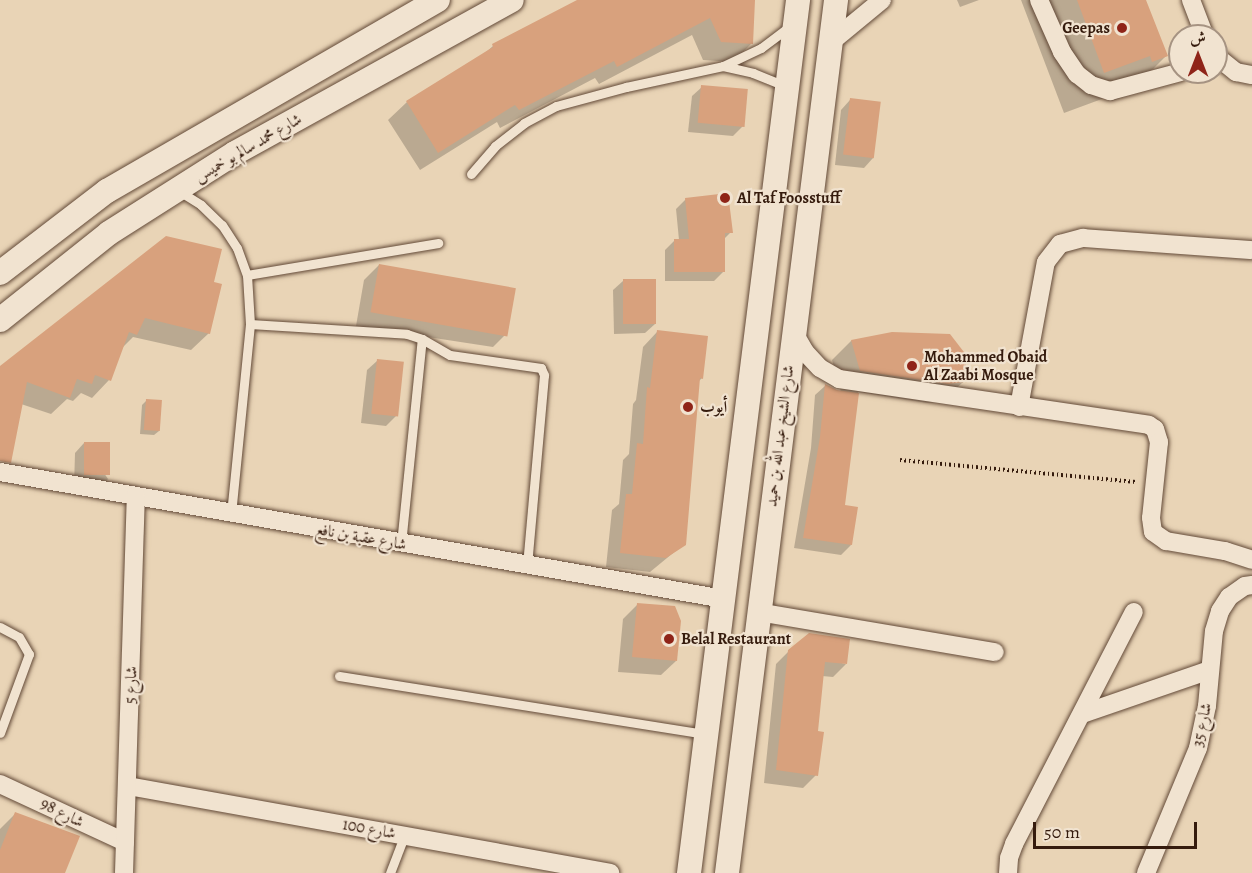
<!DOCTYPE html>
<meta charset="utf-8">
<style>
body{margin:0}
#map{position:relative;width:1252px;height:873px;overflow:hidden;background:#e9d4b6;font-family:Alegreya,Amiri,serif}
div>[style]{position:absolute}
[style*='--x']{left:calc(var(--x)*1px);top:calc(var(--y)*1px);width:calc(var(--w)*1px);rotate:calc(var(--a)*1deg)}
.shadow>*{inset:0;background:#0003}
.building>*{inset:0;background:#d8a17d;transform-origin:0 0}
.path>*{height:4px;margin-top:-2px;transform-origin:0;background:repeating-linear-gradient(90deg,#351b0d 0 1.5px,transparent 0 4.5px)}
.roads{filter:drop-shadow(0 0 2px #624937) drop-shadow(0 0 2px #624937)}
.lane>*{height:9px;margin:-4.5px;padding:0 4.5px;transform-origin:4.5px;border-radius:4.5px;background:#f1e3d0}
.street>*{height:18px;margin:-9px;padding:0 9px;transform-origin:9px;border-radius:9px;background:#f1e3d0}
.secondary>*{height:24px;margin:-12px;padding:0 12px;transform-origin:12px;border-radius:12px;background:#f1e3d0}
.dots>*{width:16px;height:16px;translate:-50% -50%;box-sizing:border-box;border:3px solid #f1e3d0;border-radius:50%}
span{translate:-50% -50%;white-space:nowrap;text-align:center;line-height:1.15;-webkit-text-stroke:4.5px #f1e3d0;paint-order:stroke}
.poi-label{font-size:16px;color:#351b0d;font-weight:700}
.right{translate:-100% -50%;text-align:right}
.left{translate:0 -50%;text-align:left}
.street-label{font-size:16px;color:#351b0d}
.north{position:absolute;left:1168px;top:24px;width:60px;height:60px;box-sizing:border-box;background:#f1e3d0;border:2px solid #a69382;border-radius:50%;rotate:0deg;font-size:16px;font-weight:700;line-height:24px;text-align:center;color:#351b0d}
.north::after{content:'';display:block;margin:auto;width:21px;height:27px;background:#8f2418;clip-path:polygon(50% 0,100% 100%,50% 72%,0 100%)}
.scale{position:absolute;left:1033px;top:822px;width:164px;height:27px;box-sizing:border-box;border:3px solid #351b0d;border-top:0;padding-left:8px;font-size:18px;line-height:21px;white-space:nowrap;color:#351b0d;-webkit-text-stroke:4px #f1e3d0;paint-order:stroke}
</style>
<div id="map">
<div class="shadow">
<i style="clip-path:polygon(580px 0,754px 0,751px 44px,733px 62px,703px 60px,692px 35px,599px 84px,595px 78px,500px 128px,497px 122px,420px 170px,388px 120px,407px 102px,485px 53px,493px 46px)"></i>
<i style="clip-path:polygon(957px 0,979px 0,960px 7px)"></i>
<i style="clip-path:polygon(1021px 0,1145px 0,1166px 56px,1126px 96px,1112px 101px,1110px 96px,1064px 113px)"></i>
<i style="clip-path:polygon(702px 87px,743px 126px,733px 136px,688px 132px,692px 96px)"></i>
<i style="clip-path:polygon(850px 100px,873px 158px,864px 168px,835px 165px,841px 110px)"></i>
<i style="clip-path:polygon(686px 199px,731px 232px,723px 240px,724px 271px,714px 281px,665px 281px,665px 250px,675px 240px,679px 240px,676px 209px)"></i>
<i style="clip-path:polygon(379px 265px,508px 332px,493px 347px,356px 326px,364px 280px)"></i>
<i style="clip-path:polygon(623px 281px,655px 324px,645px 333px,614px 334px,613px 290px)"></i>
<i style="clip-path:polygon(212px 283px,209px 333px,191px 350px,133px 337px,121px 349px,109px 380px,92px 398px,81px 393px,73px 401px,67px 399px,51px 414px,21px 404px,12px 449px,0 461px,0 368px)"></i>
<i style="clip-path:polygon(657px 332px,702px 378px,698px 382px,684px 544px,650px 572px,606px 567px,612px 510px,619px 504px,623px 460px,629px 454px,633px 404px,636px 400px,643px 347px)"></i>
<i style="clip-path:polygon(892px 334px,963px 382px,943px 401px,928px 403px,858px 392px,843px 506px,851px 545px,841px 555px,794px 548px,811px 448px,815px 395px,825px 386px,841px 392px,832px 360px,851px 341px)"></i>
<i style="clip-path:polygon(377px 361px,396px 416px,386px 426px,361px 423px,367px 370px)"></i>
<i style="clip-path:polygon(146px 401px,159px 431px,154px 435px,140px 434px,142px 405px)"></i>
<i style="clip-path:polygon(84px 443px,108px 479px,99px 489px,74px 485px,75px 453px)"></i>
<i style="clip-path:polygon(638px 604px,676px 661px,661px 675px,618px 672px,623px 619px)"></i>
<i style="clip-path:polygon(789px 651px,846px 664px,833px 677px,822px 676px,817px 733px,816px 775px,803px 788px,764px 783px,776px 664px)"></i>
<i style="clip-path:polygon(16px 813px,64px 873px,0 873px,0 829px)"></i>
</div>
<div class="building">
<i style="clip-path:polygon(577px 0,755px 0,753px 44px,721px 42px,710px 18px,617px 67px,614px 61px,519px 110px,515px 105px,438px 153px,406px 101px,493px 47px,492px 44px)"></i>
<i style="clip-path:polygon(1077px 0,1146px 0,1168px 56px,1152px 62px,1150px 56px,1104px 73px)"></i>
<i style="left:701px;top:85px;width:47px;height:38px;rotate:5deg"></i>
<i style="left:850px;top:98px;width:31px;height:57px;rotate:7deg"></i>
<i style="clip-path:polygon(728px 193px,733px 233px,725px 233px,725px 272px,674px 272px,674px 239px,689px 239px,685px 198px)"></i>
<i style="clip-path:polygon(166px 236px,222px 249px,214px 282px,222px 284px,210px 334px,145px 318px,137px 335px,129px 332px,111px 381px,95px 375px,92px 384px,77px 379px,70px 398px,27px 382px,11px 463px,0 461px,0 366px)"></i>
<i style="left:379px;top:264px;width:139px;height:49px;rotate:10deg"></i>
<i style="left:623px;top:279px;width:33px;height:45px"></i>
<i style="clip-path:polygon(657px 330px,708px 336px,703px 379px,700px 378px,686px 545px,666px 558px,620px 553px,626px 494px,632px 494px,637px 443px,643px 444px,647px 387px,650px 388px)"></i>
<i style="clip-path:polygon(892px 332px,950px 334px,967px 356px,964px 382px,948px 384px,860px 371px,851px 340px)"></i>
<i style="left:377px;top:359px;width:27px;height:55px;rotate:6deg"></i>
<i style="clip-path:polygon(825px 384px,837px 390px,859px 393px,845px 505px,858px 507px,852px 545px,803px 538px,820px 437px)"></i>
<i style="left:146px;top:399px;width:16px;height:31px;rotate:4deg"></i>
<i style="left:84px;top:442px;width:26px;height:33px"></i>
<i style="clip-path:polygon(637px 603px,675px 606px,681px 621px,677px 661px,632px 657px)"></i>
<i style="clip-path:polygon(809px 633px,850px 639px,847px 664px,825px 662px,818px 731px,824px 732px,818px 776px,776px 770px,788px 650px)"></i>
<i style="clip-path:polygon(15px 812px,80px 836px,65px 873px,0 873px,0 850px)"></i>
</div>
<div class="path">
<i style="--x:900;--y:460;--w:237;--a:5.3"></i>
</div>
<div class="roads">
<div class="lane">
<i style="--x:723;--y:66;--w:31;--a:13"></i>
<i style="--x:753;--y:73;--w:35;--a:22"></i>
<i style="--x:471;--y:174;--w:37;--a:-49"></i>
<i style="--x:495;--y:146;--w:37;--a:-38"></i>
<i style="--x:524;--y:123;--w:36;--a:-28"></i>
<i style="--x:556;--y:106;--w:73;--a:-15.2"></i>
<i style="--x:626;--y:87;--w:99;--a:-12.2"></i>
<i style="--x:723;--y:66;--w:42;--a:-25.3"></i>
<i style="--x:761;--y:48;--w:36;--a:-37"></i>
<i style="--x:179;--y:191;--w:26;--a:32"></i>
<i style="--x:201;--y:205;--w:29;--a:44"></i>
<i style="--x:222;--y:225;--w:27;--a:57"></i>
<i style="--x:237;--y:248;--w:29;--a:70"></i>
<i style="--x:247;--y:275;--w:49;--a:86.5"></i>
<i style="--x:250;--y:324;--w:192;--a:95.7"></i>
<i style="--x:247;--y:275;--w:194;--a:-9.5"></i>
<i style="--x:250;--y:324;--w:157;--a:3.6"></i>
<i style="--x:407;--y:334;--w:16;--a:18"></i>
<i style="--x:422;--y:339;--w:32;--a:30"></i>
<i style="--x:450;--y:355;--w:92;--a:8.1"></i>
<i style="--x:541;--y:368;--w:8;--a:67"></i>
<i style="--x:544;--y:375;--w:191;--a:95.1"></i>
<i style="--x:401;--y:544;--w:206;--a:-84.2"></i>
<i style="--x:0;--y:627;--w:21;--a:28"></i>
<i style="--x:19;--y:637;--w:20;--a:60"></i>
<i style="--x:29;--y:654;--w:84;--a:110.2"></i>
<i style="--x:339;--y:676;--w:370;--a:9"></i>
<i style="--x:390;--y:873;--w:40;--a:-69"></i>
</div>
<div class="street">
<i style="--x:1039;--y:0;--w:57;--a:66.1"></i>
<i style="--x:1062;--y:52;--w:27;--a:56"></i>
<i style="--x:1077;--y:74;--w:18;--a:38"></i>
<i style="--x:1091;--y:85;--w:20;--a:18"></i>
<i style="--x:1110;--y:91;--w:73;--a:-15"></i>
<i style="--x:1191;--y:0;--w:39;--a:69"></i>
<i style="--x:831;--y:42;--w:66;--a:-39.5"></i>
<i style="--x:1216;--y:56;--w:26;--a:39"></i>
<i style="--x:1236;--y:72;--w:16;--a:11"></i>
<i style="--x:793;--y:331;--w:24;--a:60"></i>
<i style="--x:805;--y:352;--w:22;--a:47"></i>
<i style="--x:820;--y:368;--w:22;--a:30"></i>
<i style="--x:839;--y:379;--w:313;--a:8.4"></i>
<i style="--x:1149;--y:425;--w:7;--a:34"></i>
<i style="--x:1155;--y:429;--w:14;--a:73"></i>
<i style="--x:1159;--y:442;--w:76;--a:96"></i>
<i style="--x:1151;--y:518;--w:14;--a:82"></i>
<i style="--x:1153;--y:532;--w:16;--a:35"></i>
<i style="--x:1166;--y:541;--w:60;--a:9.6"></i>
<i style="--x:1225;--y:551;--w:28;--a:18"></i>
<i style="--x:1019;--y:407;--w:147;--a:-79.5"></i>
<i style="--x:1046;--y:262;--w:23;--a:-52"></i>
<i style="--x:1060;--y:244;--w:24;--a:-15"></i>
<i style="--x:1083;--y:238;--w:169;--a:4.1"></i>
<i style="--x:0;--y:472;--w:735;--a:9.95"></i>
<i style="--x:758;--y:612;--w:240;--a:9.6"></i>
<i style="--x:1082;--y:714;--w:135;--a:-19"></i>
<i style="--x:0;--y:784;--w:138;--a:24.9"></i>
<i style="--x:128;--y:786;--w:490;--a:10.2"></i>
<i style="--x:124;--y:873;--w:377;--a:-88.2"></i>
<i style="--x:1008;--y:873;--w:15;--a:-86"></i>
<i style="--x:1009;--y:858;--w:15;--a:-70"></i>
<i style="--x:1014;--y:844;--w:261;--a:-62.7"></i>
<i style="--x:1146;--y:873;--w:135;--a:-67.4"></i>
<i style="--x:1198;--y:748;--w:43;--a:-77.9"></i>
<i style="--x:1207;--y:706;--w:75;--a:-84.7"></i>
<i style="--x:1214;--y:631;--w:21;--a:-73"></i>
<i style="--x:1220;--y:611;--w:17;--a:-57"></i>
<i style="--x:1229;--y:597;--w:19;--a:-35"></i>
<i style="--x:1245;--y:586;--w:7;--a:-8"></i>
</div>
<div class="secondary">
<i style="--x:0;--y:273;--w:135;--a:-37.5"></i>
<i style="--x:107;--y:191;--w:382;--a:-30"></i>
<i style="--x:0;--y:320;--w:139;--a:-38.6"></i>
<i style="--x:109;--y:233;--w:149;--a:-32.4"></i>
<i style="--x:235;--y:153;--w:316;--a:-28.9"></i>
<i style="--x:689;--y:873;--w:880;--a:-82.88"></i>
<i style="--x:727;--y:873;--w:880;--a:-82.88"></i>
</div>
</div>
<div class="dots">
<i style="left:1122px;top:28px;background:#8f2418"></i>
<i style="left:725px;top:198px;background:#8f2418"></i>
<i style="left:912px;top:366px;background:#8f2418"></i>
<i style="left:688px;top:407px;background:#8f2418"></i>
<i style="left:669px;top:639px;background:#8f2418"></i>
</div>
<div class="poi-label">
<span class="right" style="left:1110px;top:28px">Geepas</span>
<span class="left" style="left:737px;top:198px">Al Taf Foosstuff</span>
<span class="left" style="left:924px;top:366px">Mohammed Obaid<br>Al Zaabi Mosque</span>
<span class="left" style="left:700px;top:407px">أيوب</span>
<span class="left" style="left:681px;top:639px">Belal Restaurant</span>
</div>
<div class="street-label">
<span style="left:248px;top:148px;rotate:-30deg">شارع محمد سالم بو خميس</span>
<span style="left:780px;top:436px;rotate:-83deg">شارع الشيخ عبد الله بن حميد</span>
<span style="left:361px;top:537px;rotate:10deg">شارع عقبة بن نافع</span>
<span style="left:131px;top:685px;rotate:-88deg">شارع 5</span>
<span style="left:1202px;top:725px;rotate:-78deg">شارع 35</span>
<span style="left:62px;top:813px;rotate:26deg">شارع 98</span>
<span style="left:369px;top:829px;rotate:10deg">شارع 100</span>
</div>
<div class="north">ش</div>
<div class="scale">50 m</div>
</div>
